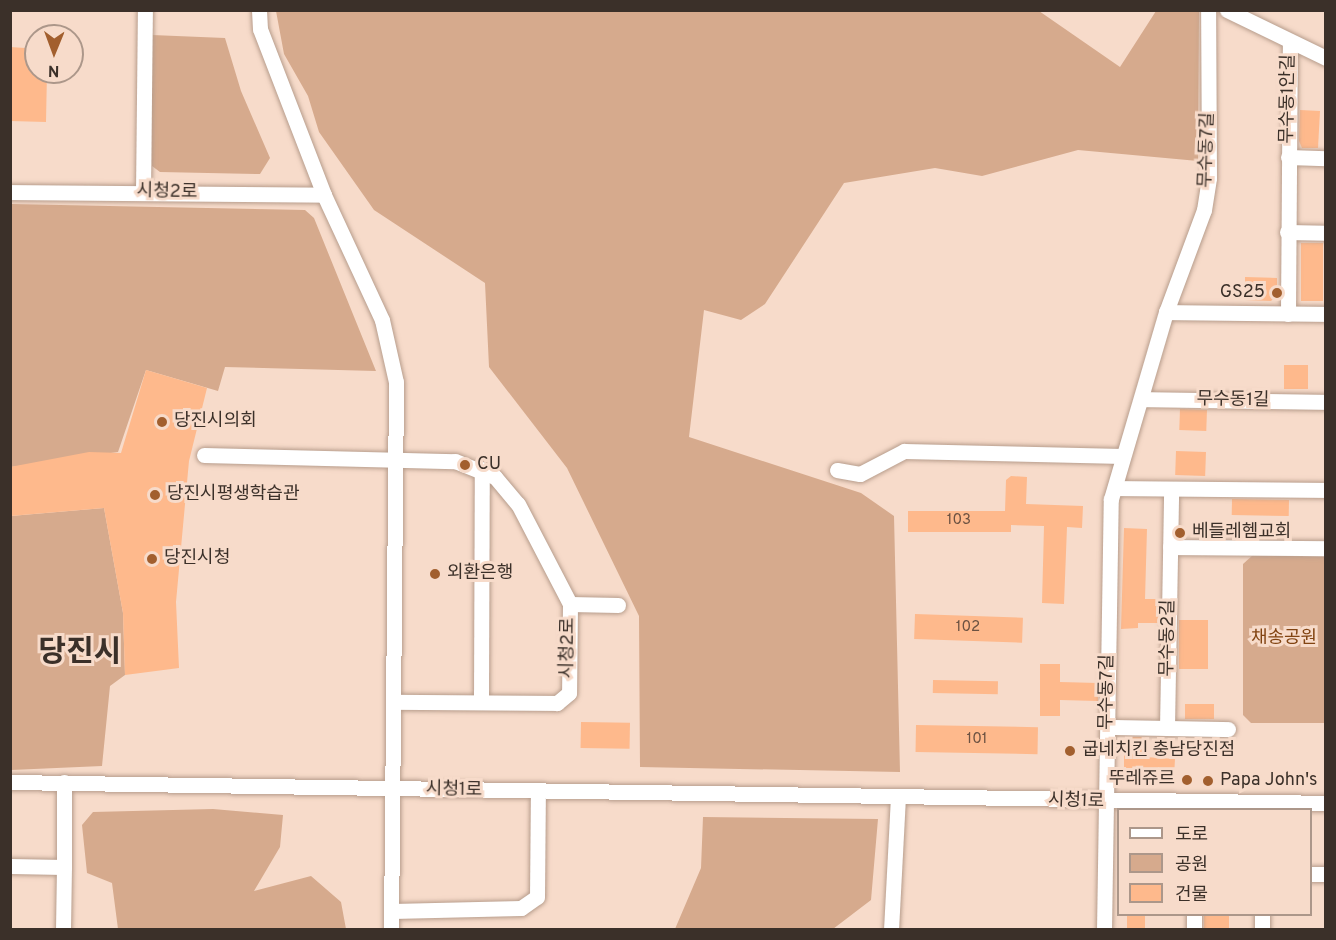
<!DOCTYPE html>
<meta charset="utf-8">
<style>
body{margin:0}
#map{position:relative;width:1336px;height:940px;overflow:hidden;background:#f7dbca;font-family:Overpass,"Noto Sans KR",sans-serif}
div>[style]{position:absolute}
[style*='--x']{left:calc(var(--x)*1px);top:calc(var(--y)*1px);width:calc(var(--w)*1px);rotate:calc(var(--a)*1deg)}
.green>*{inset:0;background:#d6aa8d}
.building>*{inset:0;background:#feb98c;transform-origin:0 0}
.roads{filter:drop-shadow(0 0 2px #b79d8c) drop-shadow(0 0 2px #b79d8c)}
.minor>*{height:15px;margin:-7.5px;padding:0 7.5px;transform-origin:7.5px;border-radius:7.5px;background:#fff}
.dots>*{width:16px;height:16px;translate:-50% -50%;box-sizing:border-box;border:3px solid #f7dbca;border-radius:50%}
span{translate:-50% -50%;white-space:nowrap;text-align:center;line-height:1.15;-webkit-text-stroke:6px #f7dbca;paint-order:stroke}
.number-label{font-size:15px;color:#6c5242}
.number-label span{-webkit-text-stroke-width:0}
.street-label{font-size:18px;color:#3b3029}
.poi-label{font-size:18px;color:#3b3029}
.right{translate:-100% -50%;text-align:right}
.left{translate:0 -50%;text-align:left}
.park-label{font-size:18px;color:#824412}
.town-label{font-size:30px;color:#3b3029;font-weight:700}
.frame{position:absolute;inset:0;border:12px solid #3b3029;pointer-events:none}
.legend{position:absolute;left:1117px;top:808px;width:195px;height:108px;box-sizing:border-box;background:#f7dbca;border:2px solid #ac978a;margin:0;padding:8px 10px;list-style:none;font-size:18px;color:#3b3029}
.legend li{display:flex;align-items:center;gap:12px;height:30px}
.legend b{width:30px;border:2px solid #ac978a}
.north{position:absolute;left:24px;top:24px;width:60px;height:60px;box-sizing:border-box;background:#f7dbca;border:2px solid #ac978a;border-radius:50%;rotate:181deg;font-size:16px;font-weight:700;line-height:24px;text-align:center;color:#3b3029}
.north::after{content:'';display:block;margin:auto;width:21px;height:27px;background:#a25f2e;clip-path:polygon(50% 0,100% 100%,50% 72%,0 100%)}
</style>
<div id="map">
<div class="green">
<i style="clip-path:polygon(276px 11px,1039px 11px,1120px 67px,1156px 11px,1199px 11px,1198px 161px,1078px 150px,982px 176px,935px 168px,844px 183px,765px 304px,741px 320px,704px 310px,689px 437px,861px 493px,894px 516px,900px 772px,640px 767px,639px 616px,567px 468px,489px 367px,485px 283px,374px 210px,319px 132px,308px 96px,284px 54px)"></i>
<i style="clip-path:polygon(152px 35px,225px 38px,241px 91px,270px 158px,260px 174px,160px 172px,152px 166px)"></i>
<i style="clip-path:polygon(11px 204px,305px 210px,314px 218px,376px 371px,225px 367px,218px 391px,146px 370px,118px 452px,11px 467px)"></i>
<i style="clip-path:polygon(104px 508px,123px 613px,125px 675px,110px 686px,102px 766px,11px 770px,11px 516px)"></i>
<i style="clip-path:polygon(1253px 555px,1325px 557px,1325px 723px,1251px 723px,1243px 715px,1243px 564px)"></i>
<i style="clip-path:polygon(213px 809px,283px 815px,280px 847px,254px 891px,311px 876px,341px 902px,346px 929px,118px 929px,112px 883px,87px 873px,82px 825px,93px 812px)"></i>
<i style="clip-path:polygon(703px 817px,878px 819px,871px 900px,833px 929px,675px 929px,701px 868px)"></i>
</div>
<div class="building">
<i style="clip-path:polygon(10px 47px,25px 48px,36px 59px,36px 72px,47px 72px,46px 122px,10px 121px)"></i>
<i style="clip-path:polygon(1300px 110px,1320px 111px,1318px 148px,1302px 148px,1299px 141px)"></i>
<i style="left:1301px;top:243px;width:22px;height:58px"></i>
<i style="clip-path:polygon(1245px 277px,1277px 278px,1277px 295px,1271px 301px,1245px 300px)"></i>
<i style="left:1284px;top:365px;width:24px;height:24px"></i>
<i style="clip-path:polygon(146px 370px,207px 388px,189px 461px,176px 602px,179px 668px,125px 675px,123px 613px,104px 508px,10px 516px,10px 467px,89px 452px,121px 453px)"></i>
<i style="left:1180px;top:409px;width:27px;height:21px;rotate:2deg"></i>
<i style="left:1176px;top:451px;width:30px;height:24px;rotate:2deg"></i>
<i style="clip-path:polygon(1011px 476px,1027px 477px,1026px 504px,1083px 506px,1082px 528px,1067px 527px,1064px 604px,1042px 603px,1044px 526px,1011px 525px,1011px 532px,908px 532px,908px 511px,1005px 511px,1006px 480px)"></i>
<i style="left:1232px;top:499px;width:57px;height:16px;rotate:1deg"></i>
<i style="clip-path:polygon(1124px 528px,1147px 529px,1145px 599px,1159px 599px,1159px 623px,1138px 623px,1138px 628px,1121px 629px)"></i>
<i style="left:915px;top:614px;width:108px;height:25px;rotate:2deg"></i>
<i style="left:1179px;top:620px;width:29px;height:49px"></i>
<i style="clip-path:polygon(1040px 664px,1060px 664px,1060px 682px,1098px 683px,1098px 701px,1060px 700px,1060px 716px,1040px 716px)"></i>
<i style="left:933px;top:680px;width:65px;height:13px;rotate:1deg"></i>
<i style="left:1185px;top:704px;width:29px;height:15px"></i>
<i style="left:581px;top:722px;width:49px;height:26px;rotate:1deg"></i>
<i style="left:916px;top:725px;width:122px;height:27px;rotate:1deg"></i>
<i style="clip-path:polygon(1130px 737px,1145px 737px,1145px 757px,1175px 759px,1174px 777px,1130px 776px,1124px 767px,1124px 742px)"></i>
<i style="left:1127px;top:915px;width:18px;height:15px"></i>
<i style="left:1204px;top:915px;width:25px;height:15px"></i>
</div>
<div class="roads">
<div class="minor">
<i style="--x:259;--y:10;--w:19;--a:87"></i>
<i style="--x:260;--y:29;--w:178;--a:68.9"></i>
<i style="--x:324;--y:195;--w:138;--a:65.1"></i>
<i style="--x:382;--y:320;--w:64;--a:77.3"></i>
<i style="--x:396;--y:382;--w:548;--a:90.52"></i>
<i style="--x:1227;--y:10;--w:110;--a:25.9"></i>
<i style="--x:1288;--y:157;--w:38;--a:2"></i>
<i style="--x:10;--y:192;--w:314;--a:0.5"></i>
<i style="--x:143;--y:192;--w:182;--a:-89.4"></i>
<i style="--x:1287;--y:232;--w:39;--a:1"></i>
<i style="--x:1166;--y:312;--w:160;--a:0.7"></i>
<i style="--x:1288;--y:314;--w:273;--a:-89.6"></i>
<i style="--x:1141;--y:399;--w:185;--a:0.9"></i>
<i style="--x:204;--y:455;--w:251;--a:1.4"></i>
<i style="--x:455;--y:461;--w:43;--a:21.8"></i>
<i style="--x:495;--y:477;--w:35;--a:50"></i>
<i style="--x:518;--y:504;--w:113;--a:62.5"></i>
<i style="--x:570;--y:604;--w:89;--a:90.6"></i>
<i style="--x:569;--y:693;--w:16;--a:140"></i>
<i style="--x:557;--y:703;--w:163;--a:-179.6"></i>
<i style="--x:837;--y:470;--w:23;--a:10"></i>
<i style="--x:860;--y:474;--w:50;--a:-27.6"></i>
<i style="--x:904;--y:451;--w:219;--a:1.3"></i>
<i style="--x:1115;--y:488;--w:211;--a:0.5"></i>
<i style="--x:1170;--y:547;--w:156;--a:0.4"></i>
<i style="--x:570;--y:604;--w:48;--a:1.2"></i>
<i style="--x:481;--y:702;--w:233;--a:-89.8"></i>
<i style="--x:1108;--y:727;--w:120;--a:1"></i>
<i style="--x:1167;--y:728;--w:238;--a:-89"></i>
<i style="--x:10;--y:782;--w:1316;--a:0.91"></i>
<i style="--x:10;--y:866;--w:54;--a:1.1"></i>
<i style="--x:64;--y:867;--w:85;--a:-90"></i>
<i style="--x:1310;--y:874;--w:16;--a:0"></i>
<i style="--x:392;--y:911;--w:129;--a:-1.3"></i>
<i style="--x:521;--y:908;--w:19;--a:-35"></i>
<i style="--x:537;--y:897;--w:105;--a:-89.5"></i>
<i style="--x:63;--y:930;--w:63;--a:-89.1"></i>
<i style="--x:891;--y:930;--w:133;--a:-87"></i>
<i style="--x:1104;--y:930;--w:431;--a:-89.1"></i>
<i style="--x:1111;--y:499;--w:195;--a:-73.6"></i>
<i style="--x:1166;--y:312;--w:109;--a:-69.6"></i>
<i style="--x:1204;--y:210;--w:32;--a:-81"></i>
<i style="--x:1209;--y:178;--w:168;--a:-90.3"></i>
<i style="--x:1194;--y:930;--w:16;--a:-90"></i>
<i style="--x:1262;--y:930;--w:16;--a:-90"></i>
</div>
</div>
<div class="dots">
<i style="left:1277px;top:293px;background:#a25f2e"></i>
<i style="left:162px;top:422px;background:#a25f2e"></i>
<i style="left:465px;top:465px;background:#a25f2e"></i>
<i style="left:155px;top:495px;background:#a25f2e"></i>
<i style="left:1180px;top:533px;background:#a25f2e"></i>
<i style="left:152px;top:559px;background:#a25f2e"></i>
<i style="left:435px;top:574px;background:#a25f2e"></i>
<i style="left:1070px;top:751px;background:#a25f2e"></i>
<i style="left:1187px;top:780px;background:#a25f2e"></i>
<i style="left:1208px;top:781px;background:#a25f2e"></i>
</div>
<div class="number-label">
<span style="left:959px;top:521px">103</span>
<span style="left:968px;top:628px">102</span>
<span style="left:977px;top:740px">101</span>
</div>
<div class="street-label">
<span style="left:1289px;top:99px;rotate:-89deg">무수동1안길</span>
<span style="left:1208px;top:150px;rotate:-88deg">무수동7길</span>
<span style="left:167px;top:193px;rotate:1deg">시청2로</span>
<span style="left:1233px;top:401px;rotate:1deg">무수동1길</span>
<span style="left:1169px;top:638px;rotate:-89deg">무수동2길</span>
<span style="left:569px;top:648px;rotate:-89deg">시청2로</span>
<span style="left:1108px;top:692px;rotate:-89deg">무수동7길</span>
<span style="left:454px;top:791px;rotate:1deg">시청1로</span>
<span style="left:1076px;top:802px;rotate:2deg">시청1로</span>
</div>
<div class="poi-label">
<span class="right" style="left:1265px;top:293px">GS25</span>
<span class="left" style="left:174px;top:422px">당진시의회</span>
<span class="left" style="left:477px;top:465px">CU</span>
<span class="left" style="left:167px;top:495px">당진시평생학습관</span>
<span class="left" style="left:1192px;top:533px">베들레헴교회</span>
<span class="left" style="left:164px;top:559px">당진시청</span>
<span class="left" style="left:447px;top:574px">외환은행</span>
<span class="left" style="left:1082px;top:751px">굽네치킨 충남당진점</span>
<span class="right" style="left:1175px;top:780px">뚜레쥬르</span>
<span class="left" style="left:1220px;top:781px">Papa John's</span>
</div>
<div class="park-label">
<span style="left:1284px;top:639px">채송공원</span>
</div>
<div class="town-label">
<span style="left:80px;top:654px">당진시</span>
</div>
<div class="frame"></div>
<ul class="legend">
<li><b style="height:8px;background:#fff"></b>도로</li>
<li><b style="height:16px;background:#d6aa8d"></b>공원</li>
<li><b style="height:16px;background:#feb98c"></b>건물</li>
</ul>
<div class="north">N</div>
</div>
